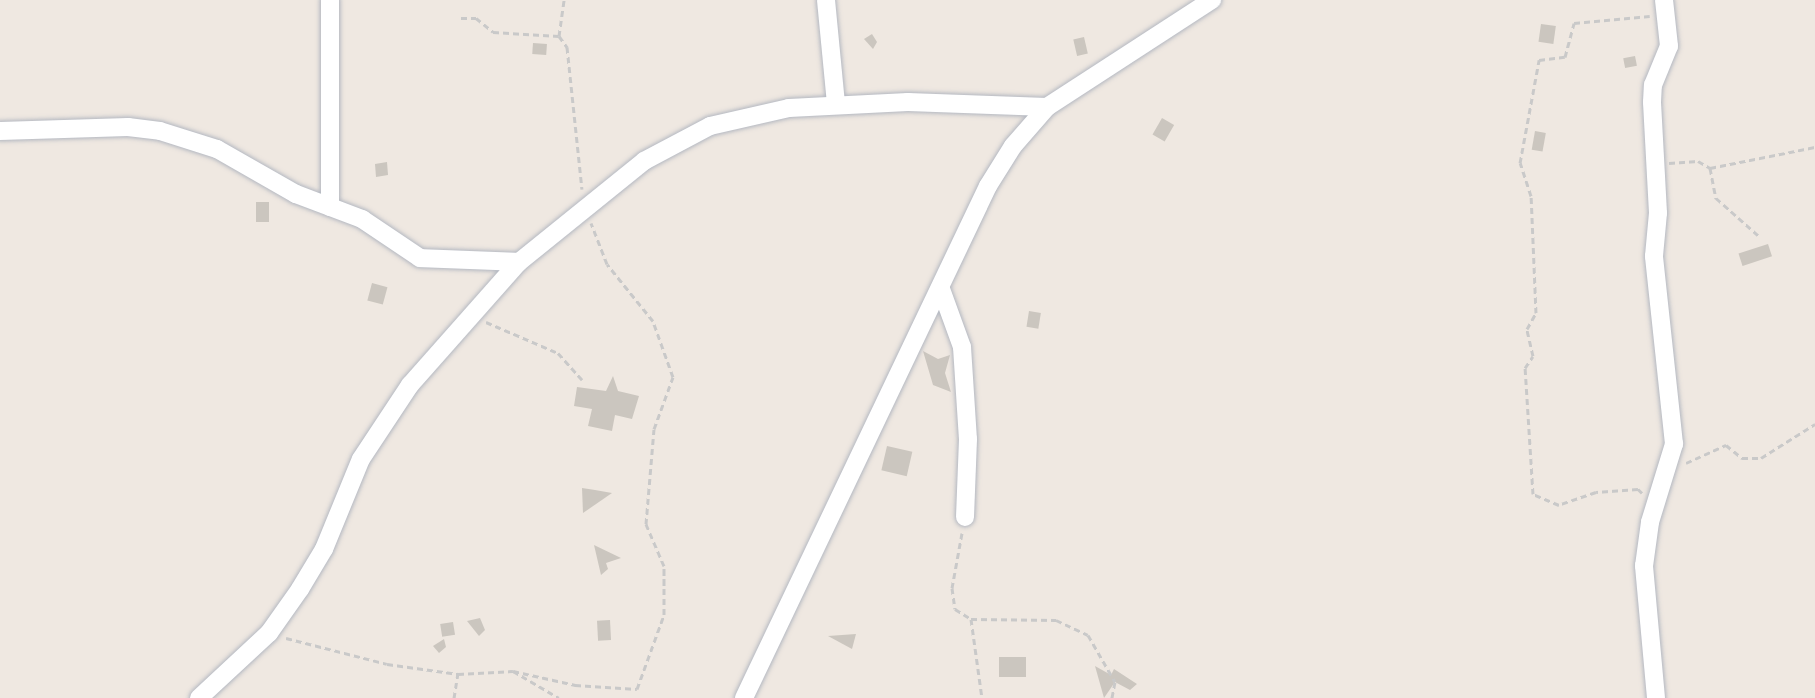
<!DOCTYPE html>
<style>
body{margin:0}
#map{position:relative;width:1815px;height:698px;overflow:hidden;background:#efe8e1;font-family:"Noto Sans",sans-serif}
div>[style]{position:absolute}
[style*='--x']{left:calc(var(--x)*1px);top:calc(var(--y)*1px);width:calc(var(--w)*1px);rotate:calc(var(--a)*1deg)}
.building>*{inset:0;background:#cbc6bf;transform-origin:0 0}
.path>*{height:3px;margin-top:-1.5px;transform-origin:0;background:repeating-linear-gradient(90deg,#c9c9c9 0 6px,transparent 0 10px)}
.roads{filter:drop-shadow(0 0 2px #b4b8c1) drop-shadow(0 0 2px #b4b8c1)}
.minor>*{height:18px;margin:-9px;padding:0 9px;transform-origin:9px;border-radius:9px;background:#fff}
span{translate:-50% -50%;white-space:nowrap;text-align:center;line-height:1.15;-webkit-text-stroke:8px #fff;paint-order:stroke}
</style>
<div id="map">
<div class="building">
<i style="left:1541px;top:24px;width:15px;height:18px;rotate:8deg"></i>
<i style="clip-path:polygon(872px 34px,877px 42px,873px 49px,864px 39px)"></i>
<i style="left:1084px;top:37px;width:17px;height:11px;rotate:77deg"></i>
<i style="left:533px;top:43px;width:14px;height:11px;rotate:4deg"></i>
<i style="left:1635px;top:56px;width:10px;height:12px;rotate:79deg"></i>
<i style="left:1162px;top:118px;width:14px;height:19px;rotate:30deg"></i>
<i style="left:1535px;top:131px;width:11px;height:19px;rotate:10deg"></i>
<i style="clip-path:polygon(387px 162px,388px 175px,376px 177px,375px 164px)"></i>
<i style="left:256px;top:202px;width:13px;height:20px"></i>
<i style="left:1768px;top:244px;width:13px;height:31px;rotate:72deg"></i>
<i style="left:372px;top:283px;width:16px;height:18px;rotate:15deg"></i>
<i style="left:1029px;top:311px;width:12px;height:16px;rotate:9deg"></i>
<i style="clip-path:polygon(923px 351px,938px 359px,950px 355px,945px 373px,951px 392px,933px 385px)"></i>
<i style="clip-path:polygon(613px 376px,618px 391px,639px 396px,632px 419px,615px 415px,612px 431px,588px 426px,592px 409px,574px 406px,577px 387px,606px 391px)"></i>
<i style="left:887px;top:446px;width:26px;height:25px;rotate:13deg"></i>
<i style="clip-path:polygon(582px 488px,595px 490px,612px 493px,583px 513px)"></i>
<i style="clip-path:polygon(594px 545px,621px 558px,606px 563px,608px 569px,601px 575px)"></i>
<i style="clip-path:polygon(480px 618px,485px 630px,479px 636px,467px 621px)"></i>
<i style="left:610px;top:620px;width:20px;height:13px;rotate:87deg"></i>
<i style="left:453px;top:622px;width:13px;height:13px;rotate:81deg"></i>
<i style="clip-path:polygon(856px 634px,852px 649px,828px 636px)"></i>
<i style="clip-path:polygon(444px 639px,446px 647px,439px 653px,433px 646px)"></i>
<i style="left:999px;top:657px;width:27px;height:20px"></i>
<i style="clip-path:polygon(1095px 666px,1111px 675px,1114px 669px,1137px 684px,1130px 690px,1115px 682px,1104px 698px)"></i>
</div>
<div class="path">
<i style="--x:461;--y:18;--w:15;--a:0"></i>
<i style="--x:476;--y:18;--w:22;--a:39"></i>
<i style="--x:493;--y:32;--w:66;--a:3.5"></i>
<i style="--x:559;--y:36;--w:14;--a:54"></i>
<i style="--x:567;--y:47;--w:143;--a:84"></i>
<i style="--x:559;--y:36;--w:36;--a:-82"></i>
<i style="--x:1669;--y:163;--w:29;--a:-4"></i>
<i style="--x:1698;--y:161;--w:14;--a:30"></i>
<i style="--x:1710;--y:168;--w:31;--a:79"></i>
<i style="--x:1716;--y:198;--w:57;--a:41.5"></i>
<i style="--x:1710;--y:168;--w:107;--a:-11.3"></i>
<i style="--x:486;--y:322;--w:78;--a:23.3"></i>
<i style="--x:558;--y:353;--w:36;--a:48"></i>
<i style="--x:1686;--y:463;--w:44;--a:-24.2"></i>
<i style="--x:1726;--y:445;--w:21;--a:39"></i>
<i style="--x:1742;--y:458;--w:19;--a:0"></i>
<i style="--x:1761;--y:458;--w:64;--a:-32.2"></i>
<i style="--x:1642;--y:493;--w:6;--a:-135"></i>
<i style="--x:1638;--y:489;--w:42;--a:175.9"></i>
<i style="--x:1596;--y:492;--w:39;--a:161"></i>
<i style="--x:1559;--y:505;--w:28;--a:-157"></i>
<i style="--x:1533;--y:494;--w:126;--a:-93.6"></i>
<i style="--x:1525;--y:368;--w:14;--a:-56"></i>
<i style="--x:1533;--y:356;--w:28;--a:-103"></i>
<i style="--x:1527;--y:329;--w:18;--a:-61"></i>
<i style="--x:1536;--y:313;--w:117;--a:-92.4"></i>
<i style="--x:1531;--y:196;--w:35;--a:-108"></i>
<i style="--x:1520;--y:163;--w:105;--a:-79.5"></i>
<i style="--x:1539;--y:60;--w:26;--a:-7"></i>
<i style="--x:1565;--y:57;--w:35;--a:-75"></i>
<i style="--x:1574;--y:23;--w:76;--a:-5.3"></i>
<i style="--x:962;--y:533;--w:56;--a:100.3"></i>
<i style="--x:952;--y:588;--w:21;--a:82"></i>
<i style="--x:955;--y:609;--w:19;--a:32"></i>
<i style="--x:971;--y:619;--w:85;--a:0.7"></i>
<i style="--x:1056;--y:620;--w:35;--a:25"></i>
<i style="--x:1088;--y:635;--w:54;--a:60.1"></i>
<i style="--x:1115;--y:682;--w:16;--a:101"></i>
<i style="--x:971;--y:619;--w:80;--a:82.1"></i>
<i style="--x:286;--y:638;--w:104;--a:14.4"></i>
<i style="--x:387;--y:664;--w:72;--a:8"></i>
<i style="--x:458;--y:674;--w:55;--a:-3.1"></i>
<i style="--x:513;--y:671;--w:53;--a:30.4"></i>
<i style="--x:513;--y:671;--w:64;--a:12.7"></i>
<i style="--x:575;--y:685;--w:62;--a:3.7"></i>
<i style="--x:637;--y:689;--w:79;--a:-70"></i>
<i style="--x:664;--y:615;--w:49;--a:-90"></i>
<i style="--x:664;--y:566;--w:46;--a:-113.2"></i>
<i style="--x:646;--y:524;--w:95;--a:-85.2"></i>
<i style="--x:654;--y:429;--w:55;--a:-69.9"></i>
<i style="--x:673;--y:377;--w:59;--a:-109.7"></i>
<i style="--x:653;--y:321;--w:73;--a:-128.9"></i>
<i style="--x:607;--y:264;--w:44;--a:-111.3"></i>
<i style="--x:454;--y:698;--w:24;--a:-81"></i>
</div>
<div class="roads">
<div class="minor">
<i style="--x:826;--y:0;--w:103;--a:84.5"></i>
<i style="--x:0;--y:131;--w:128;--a:-1.8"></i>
<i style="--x:128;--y:127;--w:32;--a:7"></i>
<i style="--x:160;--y:131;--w:60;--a:17.5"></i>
<i style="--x:217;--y:149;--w:91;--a:29.7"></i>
<i style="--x:296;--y:194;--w:71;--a:20.7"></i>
<i style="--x:362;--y:219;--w:70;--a:33.9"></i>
<i style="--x:420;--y:258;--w:99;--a:2.3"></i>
<i style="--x:330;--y:207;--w:207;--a:-90"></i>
<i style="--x:941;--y:289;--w:62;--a:70.1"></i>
<i style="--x:962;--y:347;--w:92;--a:86.3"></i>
<i style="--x:968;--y:439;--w:78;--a:92.2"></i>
<i style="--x:199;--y:698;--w:96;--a:-42.9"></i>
<i style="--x:269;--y:633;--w:54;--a:-54.8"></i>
<i style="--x:300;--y:589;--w:47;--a:-59"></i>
<i style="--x:324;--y:549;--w:97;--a:-67.7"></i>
<i style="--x:361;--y:459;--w:89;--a:-56.5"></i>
<i style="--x:410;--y:385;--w:164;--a:-48.5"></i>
<i style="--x:519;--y:262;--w:161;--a:-38.9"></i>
<i style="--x:644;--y:161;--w:75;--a:-27.9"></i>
<i style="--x:710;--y:126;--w:81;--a:-12.8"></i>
<i style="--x:789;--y:108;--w:119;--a:-2.9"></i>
<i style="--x:908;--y:102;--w:139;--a:2.1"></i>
<i style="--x:744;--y:698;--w:567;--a:-64.52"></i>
<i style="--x:988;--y:186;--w:47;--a:-58"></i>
<i style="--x:1013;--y:146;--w:52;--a:-48.9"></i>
<i style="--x:1047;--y:107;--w:197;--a:-33"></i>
<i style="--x:1656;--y:698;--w:133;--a:-95.2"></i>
<i style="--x:1644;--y:566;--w:44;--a:-82.2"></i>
<i style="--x:1650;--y:522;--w:82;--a:-72.9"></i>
<i style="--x:1674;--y:444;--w:189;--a:-96.1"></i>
<i style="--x:1654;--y:256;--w:43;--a:-84.7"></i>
<i style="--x:1658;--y:213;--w:111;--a:-93.1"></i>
<i style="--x:1652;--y:102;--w:17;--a:-87"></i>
<i style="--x:1653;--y:85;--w:42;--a:-67.7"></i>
<i style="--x:1669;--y:46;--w:46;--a:-96.2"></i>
</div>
</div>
</div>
